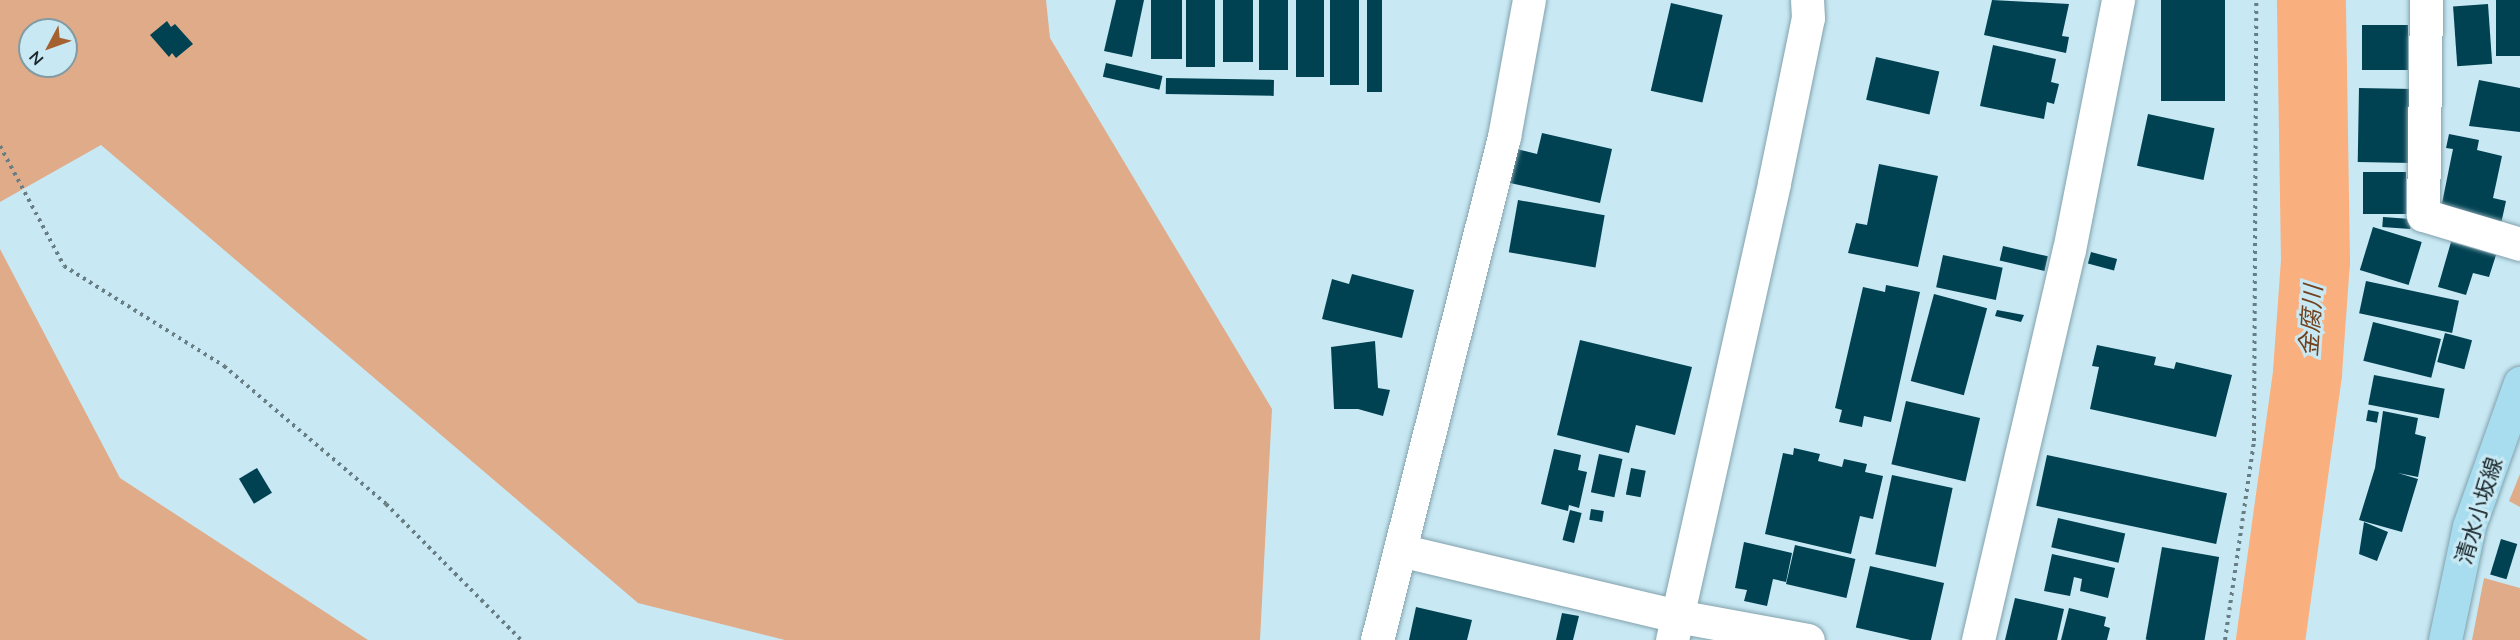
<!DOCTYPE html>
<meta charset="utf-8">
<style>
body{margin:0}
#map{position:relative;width:2520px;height:640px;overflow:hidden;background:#c8e9f4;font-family:Mulish,"Noto Sans JP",sans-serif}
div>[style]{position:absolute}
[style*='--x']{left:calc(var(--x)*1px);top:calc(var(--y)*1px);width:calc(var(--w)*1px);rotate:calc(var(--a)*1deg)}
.green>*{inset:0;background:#dfab89}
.river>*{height:69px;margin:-34.5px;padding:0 34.5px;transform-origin:34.5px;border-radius:34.5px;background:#fab07e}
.building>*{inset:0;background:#004252;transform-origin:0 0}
.path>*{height:4px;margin-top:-2px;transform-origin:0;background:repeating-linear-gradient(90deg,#687e85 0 3px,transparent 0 7.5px)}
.roads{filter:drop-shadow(0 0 2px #82a1ac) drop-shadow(0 0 2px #82a1ac)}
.minor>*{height:33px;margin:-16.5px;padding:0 16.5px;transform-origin:16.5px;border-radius:16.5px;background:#fff}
.major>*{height:33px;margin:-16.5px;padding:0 16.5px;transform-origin:16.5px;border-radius:16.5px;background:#a7ddee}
span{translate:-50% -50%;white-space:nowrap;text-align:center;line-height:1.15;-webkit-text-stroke:6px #c8e9f4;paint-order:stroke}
.street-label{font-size:22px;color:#192529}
.water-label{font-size:24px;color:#72421e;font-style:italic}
.north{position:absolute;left:18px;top:18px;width:60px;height:60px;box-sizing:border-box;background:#c8e9f4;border:2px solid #829ba3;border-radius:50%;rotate:229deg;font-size:16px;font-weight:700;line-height:24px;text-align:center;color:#192529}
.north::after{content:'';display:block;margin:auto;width:21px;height:27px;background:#a56230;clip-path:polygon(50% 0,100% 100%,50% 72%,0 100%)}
</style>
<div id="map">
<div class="green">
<i style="clip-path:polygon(evenodd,0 0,1046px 0,1050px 38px,1272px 409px,1260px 640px,785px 640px,638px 603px,101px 145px,0 202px,0 0,30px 30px,66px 30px,66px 66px,30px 66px,30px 30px)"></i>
<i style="clip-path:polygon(0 249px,120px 478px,368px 640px,0 640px)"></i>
<i style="clip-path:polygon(2520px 474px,2520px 507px,2509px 501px)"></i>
<i style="clip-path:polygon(2484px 578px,2520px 588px,2520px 640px,2472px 640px)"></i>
</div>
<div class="river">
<i style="--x:2270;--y:640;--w:271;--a:-82.1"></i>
<i style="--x:2307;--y:372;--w:111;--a:-85.9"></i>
<i style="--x:2315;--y:261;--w:261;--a:-90.9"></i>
</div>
<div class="building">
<i style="clip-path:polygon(1116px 0,1144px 0,1132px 57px,1104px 51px)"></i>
<i style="left:1151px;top:0;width:31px;height:59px"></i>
<i style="left:1186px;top:0;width:29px;height:67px"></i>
<i style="left:1223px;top:0;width:30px;height:62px"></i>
<i style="left:1259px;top:0;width:29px;height:70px"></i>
<i style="left:1296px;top:0;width:28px;height:77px"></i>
<i style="left:1330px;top:0;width:29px;height:85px"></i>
<i style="left:1367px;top:0;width:15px;height:92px"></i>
<i style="clip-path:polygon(1992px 0,2069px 4px,2062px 36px,2069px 37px,2066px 53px,1984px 35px)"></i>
<i style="left:2161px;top:0;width:64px;height:101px"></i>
<i style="left:2496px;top:0;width:24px;height:56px"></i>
<i style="left:1671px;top:3px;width:53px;height:90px;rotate:13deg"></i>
<i style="left:2488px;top:4px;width:60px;height:35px;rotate:86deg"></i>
<i style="clip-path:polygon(167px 21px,171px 27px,175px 24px,193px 44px,176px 58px,172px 53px,169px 57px,150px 35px)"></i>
<i style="left:2362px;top:25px;width:46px;height:45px"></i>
<i style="clip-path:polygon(1993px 45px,2056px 59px,2051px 82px,2059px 84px,2054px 104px,2047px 102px,2044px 119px,1980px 106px)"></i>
<i style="left:1876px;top:57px;width:65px;height:44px;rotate:13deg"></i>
<i style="left:1106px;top:63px;width:58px;height:14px;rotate:13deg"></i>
<i style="left:1166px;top:78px;width:108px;height:16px;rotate:1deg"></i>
<i style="clip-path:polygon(2479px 80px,2520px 88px,2520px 132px,2469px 126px)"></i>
<i style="left:2359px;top:88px;width:54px;height:74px;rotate:1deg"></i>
<i style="left:2148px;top:114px;width:68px;height:53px;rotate:12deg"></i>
<i style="clip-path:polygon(1542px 133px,1612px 149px,1600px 203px,1501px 181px,1508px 147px,1537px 154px)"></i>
<i style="clip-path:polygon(2449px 134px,2479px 140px,2477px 150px,2502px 156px,2493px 198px,2506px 201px,2501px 224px,2440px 213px,2453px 149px,2446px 148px)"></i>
<i style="clip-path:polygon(1879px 164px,1938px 176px,1918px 267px,1848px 253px,1856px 223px,1867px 225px)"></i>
<i style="left:2363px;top:172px;width:43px;height:42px"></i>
<i style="left:1518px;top:200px;width:88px;height:53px;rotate:10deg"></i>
<i style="left:2383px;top:217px;width:28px;height:10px;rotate:4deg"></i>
<i style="left:2373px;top:227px;width:51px;height:45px;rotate:17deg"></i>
<i style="clip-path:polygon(2451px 242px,2496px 255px,2489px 277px,2473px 273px,2466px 295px,2438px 287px)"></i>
<i style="left:2003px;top:246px;width:46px;height:15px;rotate:13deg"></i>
<i style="left:2091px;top:252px;width:27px;height:12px;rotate:15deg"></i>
<i style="left:1943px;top:255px;width:61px;height:33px;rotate:12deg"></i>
<i style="clip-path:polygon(1352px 274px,1414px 290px,1402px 338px,1322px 319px,1332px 279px,1349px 284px)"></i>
<i style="left:2366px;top:281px;width:95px;height:33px;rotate:12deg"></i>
<i style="clip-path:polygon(1886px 285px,1920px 292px,1891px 422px,1864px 416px,1862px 427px,1839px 422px,1842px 410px,1835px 408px,1863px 287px,1885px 292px)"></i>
<i style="left:1934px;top:294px;width:55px;height:90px;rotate:15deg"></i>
<i style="clip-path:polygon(1997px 310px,2024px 315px,2021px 322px,1995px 316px)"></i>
<i style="left:2373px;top:322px;width:70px;height:40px;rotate:14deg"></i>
<i style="left:2445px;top:333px;width:28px;height:30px;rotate:15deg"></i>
<i style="clip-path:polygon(1580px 340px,1692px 367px,1675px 435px,1636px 425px,1629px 453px,1557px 435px)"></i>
<i style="clip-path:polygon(1375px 341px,1378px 388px,1390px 390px,1383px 416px,1358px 409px,1334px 409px,1331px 347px)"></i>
<i style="clip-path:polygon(2097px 345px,2156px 357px,2154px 365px,2174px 369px,2176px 362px,2232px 375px,2216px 437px,2090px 409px,2099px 367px,2092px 366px)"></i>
<i style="left:2374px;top:375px;width:72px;height:30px;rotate:11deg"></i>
<i style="left:1906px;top:401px;width:76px;height:65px;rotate:13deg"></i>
<i style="left:2368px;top:410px;width:11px;height:11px;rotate:10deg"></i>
<i style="clip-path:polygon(2383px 411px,2418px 418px,2415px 434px,2426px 437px,2418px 477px,2398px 473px,2418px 479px,2402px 532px,2359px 520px,2375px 468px)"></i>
<i style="clip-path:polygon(1794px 448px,1820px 454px,1818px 461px,1842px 467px,1844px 459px,1867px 464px,1865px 472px,1883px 476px,1873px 519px,1860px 516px,1851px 554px,1765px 534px,1783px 453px,1793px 455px)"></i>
<i style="clip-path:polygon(1554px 449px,1581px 455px,1578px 470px,1587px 472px,1579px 508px,1569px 505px,1568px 511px,1541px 504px)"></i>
<i style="left:1599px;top:454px;width:24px;height:39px;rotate:12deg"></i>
<i style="left:2047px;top:455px;width:184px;height:52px;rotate:12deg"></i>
<i style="left:257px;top:468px;width:29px;height:21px;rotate:59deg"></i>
<i style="left:1631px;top:468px;width:15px;height:27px;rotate:11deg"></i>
<i style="left:1892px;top:475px;width:62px;height:81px;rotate:12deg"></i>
<i style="left:1591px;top:509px;width:13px;height:11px;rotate:9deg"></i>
<i style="left:1570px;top:510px;width:12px;height:31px;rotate:14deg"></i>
<i style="left:2058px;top:518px;width:69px;height:30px;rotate:13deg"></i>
<i style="clip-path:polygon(2364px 522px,2388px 532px,2377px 561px,2359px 554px)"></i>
<i style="left:2501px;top:539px;width:17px;height:37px;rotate:17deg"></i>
<i style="clip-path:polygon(1744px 542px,1792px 553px,1786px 582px,1773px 579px,1767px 606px,1744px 601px,1747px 590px,1735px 588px)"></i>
<i style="left:1795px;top:545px;width:62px;height:40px;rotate:13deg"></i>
<i style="left:2162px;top:547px;width:58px;height:94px;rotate:10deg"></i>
<i style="clip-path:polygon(2052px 554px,2115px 568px,2108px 598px,2080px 591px,2082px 579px,2074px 577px,2070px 596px,2044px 591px)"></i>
<i style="left:1870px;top:566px;width:76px;height:63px;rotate:13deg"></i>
<i style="clip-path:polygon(2015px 598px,2064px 609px,2057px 640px,2005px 640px)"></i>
<i style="clip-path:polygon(1416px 607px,1472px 620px,1467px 640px,1409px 640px)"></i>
<i style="clip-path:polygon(2069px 608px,2106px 617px,2104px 626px,2110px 628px,2107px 640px,2061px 640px)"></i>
<i style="clip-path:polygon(1562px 613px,1579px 616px,1573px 640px,1556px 640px)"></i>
</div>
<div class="path">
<i style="--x:0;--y:146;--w:136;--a:61.9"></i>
<i style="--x:64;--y:266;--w:189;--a:32"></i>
<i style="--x:224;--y:366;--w:213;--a:40.4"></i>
<i style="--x:386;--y:504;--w:192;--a:45.2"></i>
<i style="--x:2225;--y:640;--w:201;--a:-81.7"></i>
<i style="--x:2254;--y:441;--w:441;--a:-89.7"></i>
</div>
<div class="roads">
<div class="minor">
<i style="--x:2426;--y:0;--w:215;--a:90.8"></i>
<i style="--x:2423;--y:215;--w:101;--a:16.6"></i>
<i style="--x:1400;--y:550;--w:285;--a:13.4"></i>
<i style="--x:1677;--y:616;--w:133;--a:10.4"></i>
<i style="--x:1377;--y:640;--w:519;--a:-75.83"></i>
<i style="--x:1504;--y:137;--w:139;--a:-79.7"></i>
<i style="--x:1672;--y:640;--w:468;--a:-77.4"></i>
<i style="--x:1774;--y:183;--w:168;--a:-78.4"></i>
<i style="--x:1808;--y:18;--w:18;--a:-93"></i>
<i style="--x:1978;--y:640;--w:400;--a:-76.9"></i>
<i style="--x:2069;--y:250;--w:255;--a:-78.9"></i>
</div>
<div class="major">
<i style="--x:2445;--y:640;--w:116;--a:-78.1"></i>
<i style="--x:2469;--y:526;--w:152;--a:-70.4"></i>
</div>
</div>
<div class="street-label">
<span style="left:2479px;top:511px;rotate:-73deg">清水小坂線</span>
</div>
<div class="water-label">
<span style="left:2311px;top:321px;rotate:-86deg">金腐川</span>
</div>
<div class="north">N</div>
</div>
